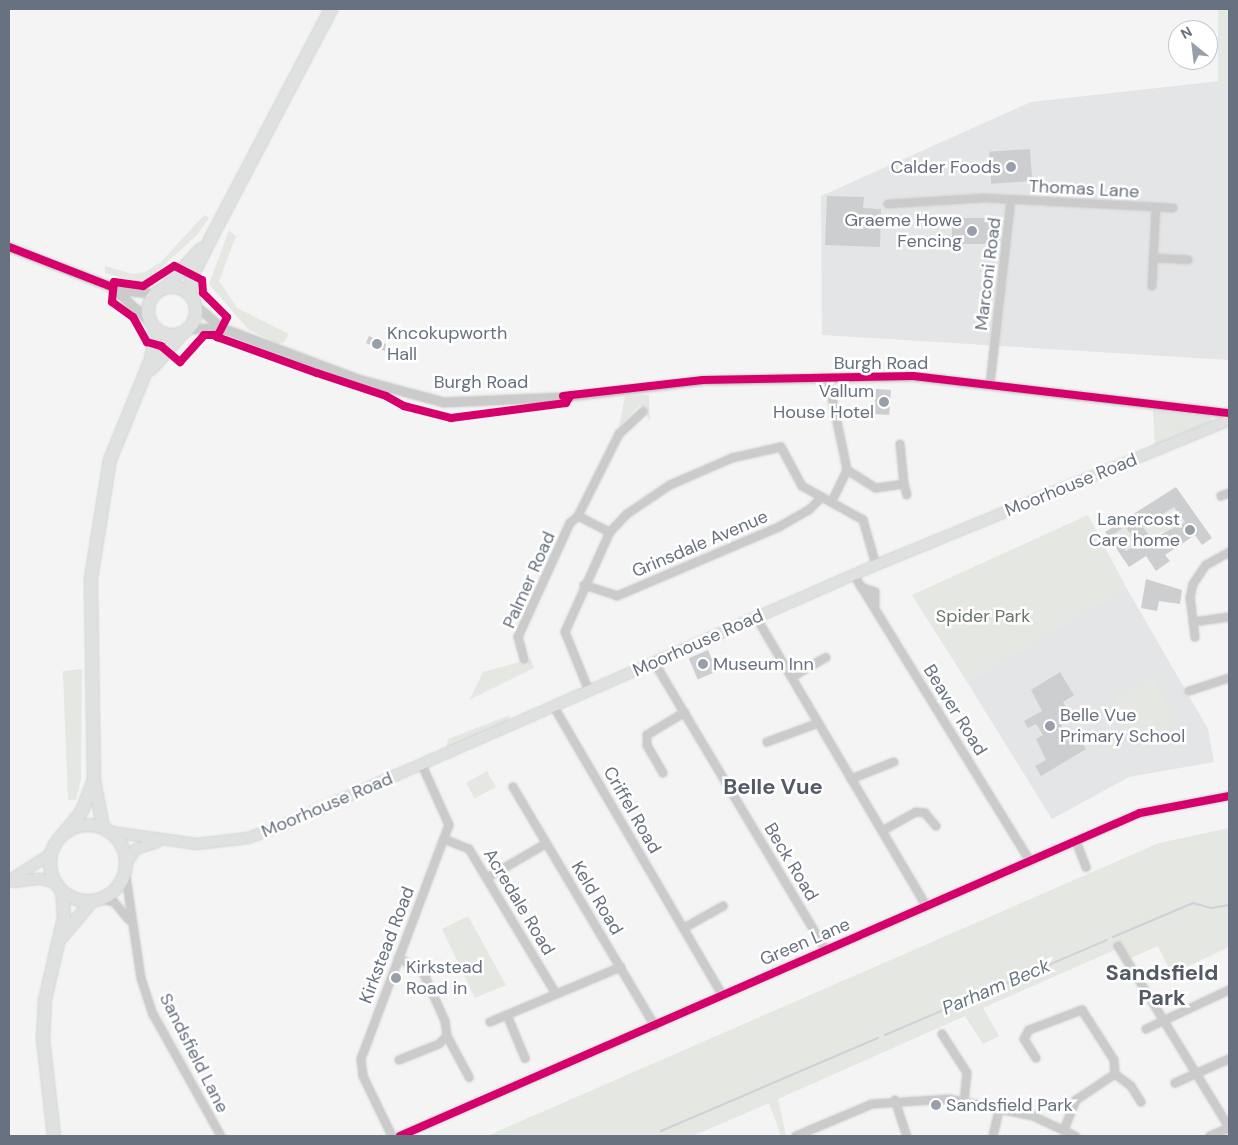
<!DOCTYPE html>
<style>
body{margin:0}
#map{position:relative;width:1238px;height:1145px;overflow:hidden;background:#f4f4f4;font-family:"DM Sans",sans-serif}
div>[style]{position:absolute}
[style*='--x']{left:calc(var(--x)*1px);top:calc(var(--y)*1px);width:calc(var(--w)*1px);rotate:calc(var(--a)*1deg)}
.built>*{inset:0;background:#e4e5e6}
.green>*{inset:0;background:#e4e7e2;transform-origin:0 0}
.stream>*{height:2px;margin:-1px;padding:0 1px;transform-origin:1px;border-radius:1px;background:#ced2d7}
.building>*{inset:0;background:#cdcecf;transform-origin:0 0}
.roads{filter:drop-shadow(0 0 1px #d0d1d2) drop-shadow(0 0 1px #d0d1d2)}
.minor>*{height:8px;margin:-4px;padding:0 4px;transform-origin:4px;border-radius:4px;background:#cbcbcc}
.tertiary>*{height:9px;margin:-4.5px;padding:0 4.5px;transform-origin:4.5px;border-radius:4.5px;background:#cbcbcc}
.secondary>*{height:10px;margin:-5px;padding:0 5px;transform-origin:5px;border-radius:5px;background:#dfe0e0}
.trunk>*{height:12px;margin:-6px;padding:0 6px;transform-origin:6px;border-radius:6px;background:#dfe0e0}
.trunk>.ring{margin:-6px;padding:0;box-sizing:content-box;background:none;border:12px solid #dfe0e0;border-radius:50%}
.cycleway>*{height:8px;margin:-4px;padding:0 4px;transform-origin:4px;border-radius:4px;background:#d6006c}
.dots>*{width:14px;height:14px;translate:-50% -50%;box-sizing:border-box;border:2px solid #fff;border-radius:50%}
span{translate:-50% -50%;white-space:nowrap;text-align:center;line-height:1.15;-webkit-text-stroke:5px #fff;paint-order:stroke}
.poi-label{font-size:18px;color:#687180}
.right{translate:-100% -50%;text-align:right}
.left{translate:0 -50%;text-align:left}
.street-label{font-size:18px;color:#687180}
.park-label{font-size:18px;color:#677866}
.water-label{font-size:19px;color:#697783;font-style:italic}
.district-label{font-size:22px;color:#555b66;font-weight:700}
.frame{position:absolute;inset:0;border:10px solid #687180;pointer-events:none}
.north{position:absolute;left:1168px;top:20px;width:50px;height:50px;box-sizing:border-box;background:#fff;border:1px solid #c3c6cc;border-radius:50%;rotate:331deg;font-size:14px;font-weight:700;line-height:20px;text-align:center;color:#687180}
.north::after{content:'';display:block;margin:auto;width:18px;height:22px;background:#999fa9;clip-path:polygon(50% 0,100% 100%,50% 72%,0 100%)}
</style>
<div id="map">
<div class="built">
<i style="clip-path:polygon(1229px 80px,1229px 360px,822px 335px,821px 196px,1031px 102px)"></i>
<i style="clip-path:polygon(1126px 587px,1208px 729px,1214px 762px,1129px 777px,1052px 819px,967px 682px)"></i>
</div>
<div class="green">
<i style="left:1218px;top:9px;width:11px;height:75px"></i>
<i style="clip-path:polygon(204px 215px,209px 218px,197px 235px,148px 280px,137px 282px,105px 273px,105px 266px,133px 274px,145px 272px,161px 262px)"></i>
<i style="clip-path:polygon(229px 230px,236px 236px,219px 281px,237px 308px,289px 334px,284px 342px,278px 344px,248px 329px,209px 284px)"></i>
<i style="clip-path:polygon(649px 395px,650px 421px,640px 405px,619px 427px,625px 396px)"></i>
<i style="clip-path:polygon(1153px 410px,1210px 417px,1214px 422px,1155px 446px)"></i>
<i style="clip-path:polygon(1174px 507px,1185px 522px,1166px 535px,1163px 531px,1157px 535px,1162px 544px,1158px 548px,1143px 527px)"></i>
<i style="clip-path:polygon(1088px 515px,1126px 587px,967px 682px,912px 595px)"></i>
<i style="left:1126px;top:525px;width:21px;height:15px;rotate:55deg"></i>
<i style="clip-path:polygon(531px 659px,534px 668px,469px 700px,483px 672px)"></i>
<i style="clip-path:polygon(82px 669px,81px 780px,76px 800px,68px 800px,63px 671px)"></i>
<i style="left:1152px;top:676px;width:53px;height:45px;rotate:61deg"></i>
<i style="clip-path:polygon(510px 715px,508px 722px,446px 750px,448px 739px)"></i>
<i style="left:487px;top:771px;width:18px;height:24px;rotate:61deg"></i>
<i style="clip-path:polygon(1229px 828px,1229px 947px,1172px 974px,1158px 946px,1131px 958px,1119px 948px,983px 1008px,999px 1036px,983px 1044px,965px 1016px,778px 1099px,786px 1135px,781px 1136px,769px 1103px,693px 1136px,487px 1136px,1159px 843px)"></i>
<i style="clip-path:polygon(468px 916px,506px 985px,475px 998px,442px 929px)"></i>
</div>
<div class="stream">
<i style="--x:1113;--y:937;--w:87;--a:-23"></i>
<i style="--x:1193;--y:903;--w:20;--a:15"></i>
<i style="--x:1212;--y:908;--w:17;--a:-10"></i>
<i style="--x:885;--y:1035;--w:241;--a:-23.2"></i>
<i style="--x:661;--y:1131;--w:236;--a:-23.2"></i>
</div>
<div class="building">
<i style="left:1030px;top:149px;width:32px;height:41px;rotate:86deg"></i>
<i style="clip-path:polygon(827px 196px,864px 197px,863px 208px,881px 209px,880px 247px,825px 245px)"></i>
<i style="left:952px;top:218px;width:40px;height:26px"></i>
<i style="clip-path:polygon(369px 336px,386px 344px,385px 351px,366px 343px)"></i>
<i style="left:876px;top:389px;width:15px;height:25px;rotate:4deg"></i>
<i style="clip-path:polygon(evenodd,1176px 487px,1212px 538px,1202px 545px,1195px 535px,1165px 555px,1170px 561px,1156px 571px,1146px 556px,1129px 567px,1105px 532px,1176px 487px,1174px 507px,1185px 522px,1152px 539px,1143px 527px,1174px 507px,1176px 487px,1125px 526px,1137px 543px,1126px 551px,1114px 534px,1125px 526px)"></i>
<i style="clip-path:polygon(1146px 579px,1182px 590px,1180px 604px,1159px 601px,1157px 611px,1141px 608px)"></i>
<i style="left:708px;top:650px;width:23px;height:21px;rotate:67deg"></i>
<i style="clip-path:polygon(1060px 672px,1074px 695px,1063px 702px,1071px 715px,1059px 722px,1073px 744px,1080px 740px,1086px 749px,1041px 776px,1035px 766px,1046px 760px,1036px 739px,1043px 735px,1036px 724px,1028px 728px,1024px 721px,1042px 711px,1031px 690px)"></i>
</div>
<div class="roads">
<div class="minor">
<i style="--x:888;--y:204;--w:96;--a:-3.6"></i>
<i style="--x:984;--y:198;--w:172;--a:3"></i>
<i style="--x:1156;--y:207;--w:79;--a:92.9"></i>
<i style="--x:1156;--y:207;--w:17;--a:3"></i>
<i style="--x:1153;--y:258;--w:35;--a:3"></i>
<i style="--x:828;--y:378;--w:94;--a:78.3"></i>
<i style="--x:847;--y:470;--w:34;--a:32"></i>
<i style="--x:876;--y:488;--w:28;--a:-8"></i>
<i style="--x:904;--y:484;--w:40;--a:-95.7"></i>
<i style="--x:990;--y:384;--w:185;--a:-83.5"></i>
<i style="--x:904;--y:484;--w:11;--a:75"></i>
<i style="--x:1221;--y:496;--w:9;--a:-21"></i>
<i style="--x:834;--y:497;--w:30;--a:-64"></i>
<i style="--x:578;--y:516;--w:92;--a:-63.4"></i>
<i style="--x:619;--y:434;--w:33;--a:-43"></i>
<i style="--x:854;--y:575;--w:336;--a:58.4"></i>
<i style="--x:584;--y:585;--w:35;--a:18"></i>
<i style="--x:617;--y:596;--w:176;--a:-23.1"></i>
<i style="--x:779;--y:527;--w:34;--a:-30"></i>
<i style="--x:809;--y:510;--w:18;--a:-45"></i>
<i style="--x:861;--y:587;--w:15;--a:20"></i>
<i style="--x:875;--y:592;--w:16;--a:90"></i>
<i style="--x:756;--y:617;--w:335;--a:59.5"></i>
<i style="--x:1193;--y:622;--w:36;--a:-8"></i>
<i style="--x:1195;--y:637;--w:39;--a:-97"></i>
<i style="--x:1190;--y:598;--w:14;--a:-78"></i>
<i style="--x:1193;--y:584;--w:23;--a:-56"></i>
<i style="--x:1206;--y:565;--w:26;--a:-29"></i>
<i style="--x:524;--y:659;--w:23;--a:-105"></i>
<i style="--x:518;--y:637;--w:125;--a:-65.5"></i>
<i style="--x:570;--y:523;--w:11;--a:-41"></i>
<i style="--x:578;--y:516;--w:36;--a:27"></i>
<i style="--x:654;--y:662;--w:334;--a:59.2"></i>
<i style="--x:792;--y:677;--w:39;--a:-30"></i>
<i style="--x:589;--y:691;--w:64;--a:-112.1"></i>
<i style="--x:565;--y:632;--w:110;--a:-65.8"></i>
<i style="--x:610;--y:532;--w:25;--a:-47"></i>
<i style="--x:627;--y:514;--w:52;--a:-34"></i>
<i style="--x:670;--y:485;--w:68;--a:-23.5"></i>
<i style="--x:732;--y:458;--w:50;--a:-12.7"></i>
<i style="--x:781;--y:447;--w:44;--a:61.7"></i>
<i style="--x:802;--y:486;--w:70;--a:29.1"></i>
<i style="--x:863;--y:520;--w:47;--a:73.9"></i>
<i style="--x:1189;--y:691;--w:42;--a:-18"></i>
<i style="--x:554;--y:707;--w:333;--a:59.7"></i>
<i style="--x:767;--y:742;--w:54;--a:-20.4"></i>
<i style="--x:663;--y:773;--w:32;--a:-120"></i>
<i style="--x:647;--y:745;--w:10;--a:-90"></i>
<i style="--x:647;--y:735;--w:44;--a:-31.2"></i>
<i style="--x:851;--y:779;--w:46;--a:-21.6"></i>
<i style="--x:513;--y:787;--w:278;--a:59.3"></i>
<i style="--x:882;--y:831;--w:39;--a:-29"></i>
<i style="--x:916;--y:812;--w:9;--a:6"></i>
<i style="--x:925;--y:813;--w:17;--a:50"></i>
<i style="--x:444;--y:839;--w:27;--a:22"></i>
<i style="--x:469;--y:849;--w:169;--a:59"></i>
<i style="--x:1076;--y:841;--w:28;--a:69"></i>
<i style="--x:125;--y:870;--w:109;--a:81.6"></i>
<i style="--x:141;--y:978;--w:38;--a:72"></i>
<i style="--x:153;--y:1014;--w:140;--a:60.9"></i>
<i style="--x:487;--y:878;--w:69;--a:-30.3"></i>
<i style="--x:101;--y:899;--w:13;--a:13"></i>
<i style="--x:114;--y:902;--w:23;--a:50"></i>
<i style="--x:684;--y:928;--w:45;--a:-29.4"></i>
<i style="--x:1118;--y:946;--w:212;--a:58.5"></i>
<i style="--x:398;--y:958;--w:27;--a:27"></i>
<i style="--x:422;--y:970;--w:56;--a:65.7"></i>
<i style="--x:445;--y:1021;--w:15;--a:82"></i>
<i style="--x:447;--y:1036;--w:11;--a:135"></i>
<i style="--x:439;--y:1044;--w:43;--a:158.2"></i>
<i style="--x:507;--y:1015;--w:47;--a:67.3"></i>
<i style="--x:490;--y:1022;--w:142;--a:-22.8"></i>
<i style="--x:1146;--y:1029;--w:92;--a:-25.2"></i>
<i style="--x:942;--y:1034;--w:46;--a:57.3"></i>
<i style="--x:967;--y:1073;--w:27;--a:96"></i>
<i style="--x:447;--y:1036;--w:47;--a:61.8"></i>
<i style="--x:1036;--y:1058;--w:22;--a:-122"></i>
<i style="--x:1024;--y:1039;--w:10;--a:-61"></i>
<i style="--x:1029;--y:1030;--w:57;--a:-20.7"></i>
<i style="--x:1082;--y:1010;--w:59;--a:57.4"></i>
<i style="--x:1114;--y:1060;--w:14;--a:86"></i>
<i style="--x:1115;--y:1074;--w:47;--a:146.3"></i>
<i style="--x:1076;--y:1100;--w:31;--a:112"></i>
<i style="--x:1115;--y:1074;--w:20;--a:37"></i>
<i style="--x:1131;--y:1086;--w:19;--a:58"></i>
<i style="--x:1175;--y:1083;--w:59;--a:-24"></i>
<i style="--x:895;--y:1100;--w:38;--a:72"></i>
<i style="--x:392;--y:1136;--w:67;--a:-115.8"></i>
<i style="--x:363;--y:1076;--w:17;--a:-97"></i>
<i style="--x:361;--y:1059;--w:250;--a:-69.4"></i>
<i style="--x:449;--y:825;--w:66;--a:-114.2"></i>
<i style="--x:400;--y:1136;--w:807;--a:-23.58"></i>
<i style="--x:1140;--y:813;--w:91;--a:-10.8"></i>
<i style="--x:796;--y:1136;--w:82;--a:-22.8"></i>
<i style="--x:872;--y:1104;--w:77;--a:-3.7"></i>
<i style="--x:949;--y:1099;--w:86;--a:11.4"></i>
<i style="--x:1033;--y:1116;--w:47;--a:25.5"></i>
<i style="--x:993;--y:1136;--w:31;--a:-77"></i>
<i style="--x:1210;--y:1136;--w:21;--a:-23"></i>
</div>
<div class="tertiary">
<i style="--x:9;--y:247;--w:110;--a:21.2"></i>
<i style="--x:112;--y:287;--w:52;--a:42.6"></i>
<i style="--x:116;--y:289;--w:39;--a:7"></i>
<i style="--x:196;--y:306;--w:34;--a:40"></i>
<i style="--x:189;--y:329;--w:33;--a:-2"></i>
<i style="--x:222;--y:328;--w:145;--a:20.6"></i>
<i style="--x:358;--y:379;--w:88;--a:15.1"></i>
<i style="--x:443;--y:402;--w:118;--a:-2.4"></i>
<i style="--x:561;--y:397;--w:143;--a:-6.8"></i>
<i style="--x:703;--y:380;--w:210;--a:-1.1"></i>
<i style="--x:913;--y:376;--w:318;--a:6.7"></i>
</div>
<div class="secondary">
<i style="--x:111;--y:832;--w:87;--a:7.9"></i>
<i style="--x:197;--y:844;--w:51;--a:-6.7"></i>
<i style="--x:248;--y:838;--w:32;--a:-20"></i>
<i style="--x:278;--y:827;--w:653;--a:-23.66"></i>
<i style="--x:876;--y:565;--w:382;--a:-22.3"></i>
<i style="--x:126;--y:864;--w:18;--a:-56"></i>
<i style="--x:136;--y:849;--w:22;--a:-18"></i>
<i style="--x:9;--y:881;--w:51;--a:-33.1"></i>
<i style="--x:14;--y:882;--w:26;--a:-7"></i>
<i style="--x:40;--y:879;--w:17;--a:13"></i>
</div>
<div class="trunk">
<i class="ring" style="left:148px;top:287px;width:36px;height:36px"></i>
<i style="--x:165;--y:288;--w:53;--a:-47.3"></i>
<i style="--x:190;--y:294;--w:18;--a:-84"></i>
<i style="--x:192;--y:276;--w:42;--a:-63.4"></i>
<i style="--x:211;--y:238;--w:259;--a:-62.3"></i>
<i style="--x:151;--y:369;--w:47;--a:-48.5"></i>
<i class="ring" style="left:50px;top:825px;width:64px;height:64px"></i>
<i style="--x:103;--y:827;--w:48;--a:-100.8"></i>
<i style="--x:94;--y:780;--w:202;--a:-90.9"></i>
<i style="--x:91;--y:578;--w:120;--a:-80.9"></i>
<i style="--x:110;--y:460;--w:109;--a:-67.9"></i>
<i style="--x:151;--y:359;--w:29;--a:-80"></i>
<i style="--x:65;--y:832;--w:27;--a:-51"></i>
<i style="--x:82;--y:811;--w:31;--a:-69"></i>
<i style="--x:62;--y:937;--w:47;--a:-50.2"></i>
<i style="--x:54;--y:1136;--w:98;--a:-96.5"></i>
<i style="--x:43;--y:1039;--w:39;--a:-87"></i>
<i style="--x:45;--y:1000;--w:85;--a:-77.1"></i>
<i style="--x:64;--y:917;--w:26;--a:-94"></i>
</div>
</div>
<div class="cycleway">
<i style="--x:9;--y:247;--w:110;--a:21.2"></i>
<i style="--x:217;--y:337;--w:22;--a:-63"></i>
<i style="--x:227;--y:317;--w:34;--a:-135"></i>
<i style="--x:203;--y:293;--w:13;--a:-94"></i>
<i style="--x:202;--y:280;--w:31;--a:-153"></i>
<i style="--x:174;--y:266;--w:37;--a:147"></i>
<i style="--x:143;--y:286;--w:29;--a:-172"></i>
<i style="--x:114;--y:282;--w:20;--a:96"></i>
<i style="--x:112;--y:302;--w:26;--a:36"></i>
<i style="--x:133;--y:317;--w:29;--a:61"></i>
<i style="--x:147;--y:342;--w:15;--a:16"></i>
<i style="--x:161;--y:346;--w:25;--a:40"></i>
<i style="--x:180;--y:362;--w:36;--a:-48"></i>
<i style="--x:204;--y:335;--w:10;--a:0"></i>
<i style="--x:214;--y:335;--w:4;--a:34"></i>
<i style="--x:217;--y:337;--w:106;--a:19.8"></i>
<i style="--x:317;--y:373;--w:73;--a:18.4"></i>
<i style="--x:386;--y:396;--w:21;--a:29"></i>
<i style="--x:404;--y:406;--w:49;--a:14.3"></i>
<i style="--x:451;--y:418;--w:116;--a:-7.4"></i>
<i style="--x:566;--y:403;--w:9;--a:-58"></i>
<i style="--x:563;--y:396;--w:141;--a:-6.5"></i>
<i style="--x:703;--y:380;--w:210;--a:-1.1"></i>
<i style="--x:913;--y:376;--w:318;--a:6.7"></i>
<i style="--x:400;--y:1136;--w:807;--a:-23.58"></i>
<i style="--x:1140;--y:813;--w:91;--a:-10.8"></i>
</div>
<div class="dots">
<i style="left:1011px;top:167px;background:#999fa9"></i>
<i style="left:972px;top:231px;background:#999fa9"></i>
<i style="left:377px;top:344px;background:#999fa9"></i>
<i style="left:884px;top:402px;background:#999fa9"></i>
<i style="left:1190px;top:530px;background:#999fa9"></i>
<i style="left:703px;top:664px;background:#999fa9"></i>
<i style="left:1050px;top:726px;background:#999fa9"></i>
<i style="left:396px;top:978px;background:#999fa9"></i>
<i style="left:936px;top:1105px;background:#999fa9"></i>
</div>
<div class="poi-label">
<span class="right" style="left:1001px;top:167px">Calder Foods</span>
<span class="right" style="left:962px;top:231px">Graeme Howe<br>Fencing</span>
<span class="left" style="left:387px;top:344px">Kncokupworth<br>Hall</span>
<span class="right" style="left:874px;top:402px">Vallum<br>House Hotel</span>
<span class="right" style="left:1180px;top:530px">Lanercost<br>Care home</span>
<span class="left" style="left:713px;top:664px">Museum Inn</span>
<span class="left" style="left:1060px;top:726px">Belle Vue<br>Primary School</span>
<span class="left" style="left:406px;top:978px">Kirkstead<br>Road in</span>
<span class="left" style="left:946px;top:1105px">Sandsfield Park</span>
</div>
<div class="street-label">
<span style="left:1084px;top:189px;rotate:3deg">Thomas Lane</span>
<span style="left:988px;top:274px;rotate:-83deg">Marconi Road</span>
<span style="left:881px;top:363px">Burgh Road</span>
<span style="left:481px;top:382px">Burgh Road</span>
<span style="left:1071px;top:485px;rotate:-22deg">Moorhouse Road</span>
<span style="left:700px;top:544px;rotate:-23deg">Grinsdale Avenue</span>
<span style="left:529px;top:580px;rotate:-66deg">Palmer Road</span>
<span style="left:698px;top:643px;rotate:-24deg">Moorhouse Road</span>
<span style="left:955px;top:710px;rotate:58deg">Beaver Road</span>
<span style="left:327px;top:805px;rotate:-23deg">Moorhouse Road</span>
<span style="left:632px;top:810px;rotate:60deg">Criffel Road</span>
<span style="left:791px;top:862px;rotate:59deg">Beck Road</span>
<span style="left:597px;top:898px;rotate:59deg">Keld Road</span>
<span style="left:519px;top:902px;rotate:59deg">Acredale Road</span>
<span style="left:805px;top:942px;rotate:-23deg">Green Lane</span>
<span style="left:387px;top:945px;rotate:-69deg">Kirkstead Road</span>
<span style="left:194px;top:1053px;rotate:63deg">Sandsfield Lane</span>
</div>
<div class="park-label">
<span style="left:983px;top:616px">Spider Park</span>
</div>
<div class="water-label">
<span style="left:996px;top:987px;rotate:-23deg">Parham Beck</span>
</div>
<div class="district-label">
<span style="left:773px;top:787px">Belle Vue</span>
<span style="left:1162px;top:985px">Sandsfield<br>Park</span>
</div>
<div class="frame"></div>
<div class="north">N</div>
</div>
